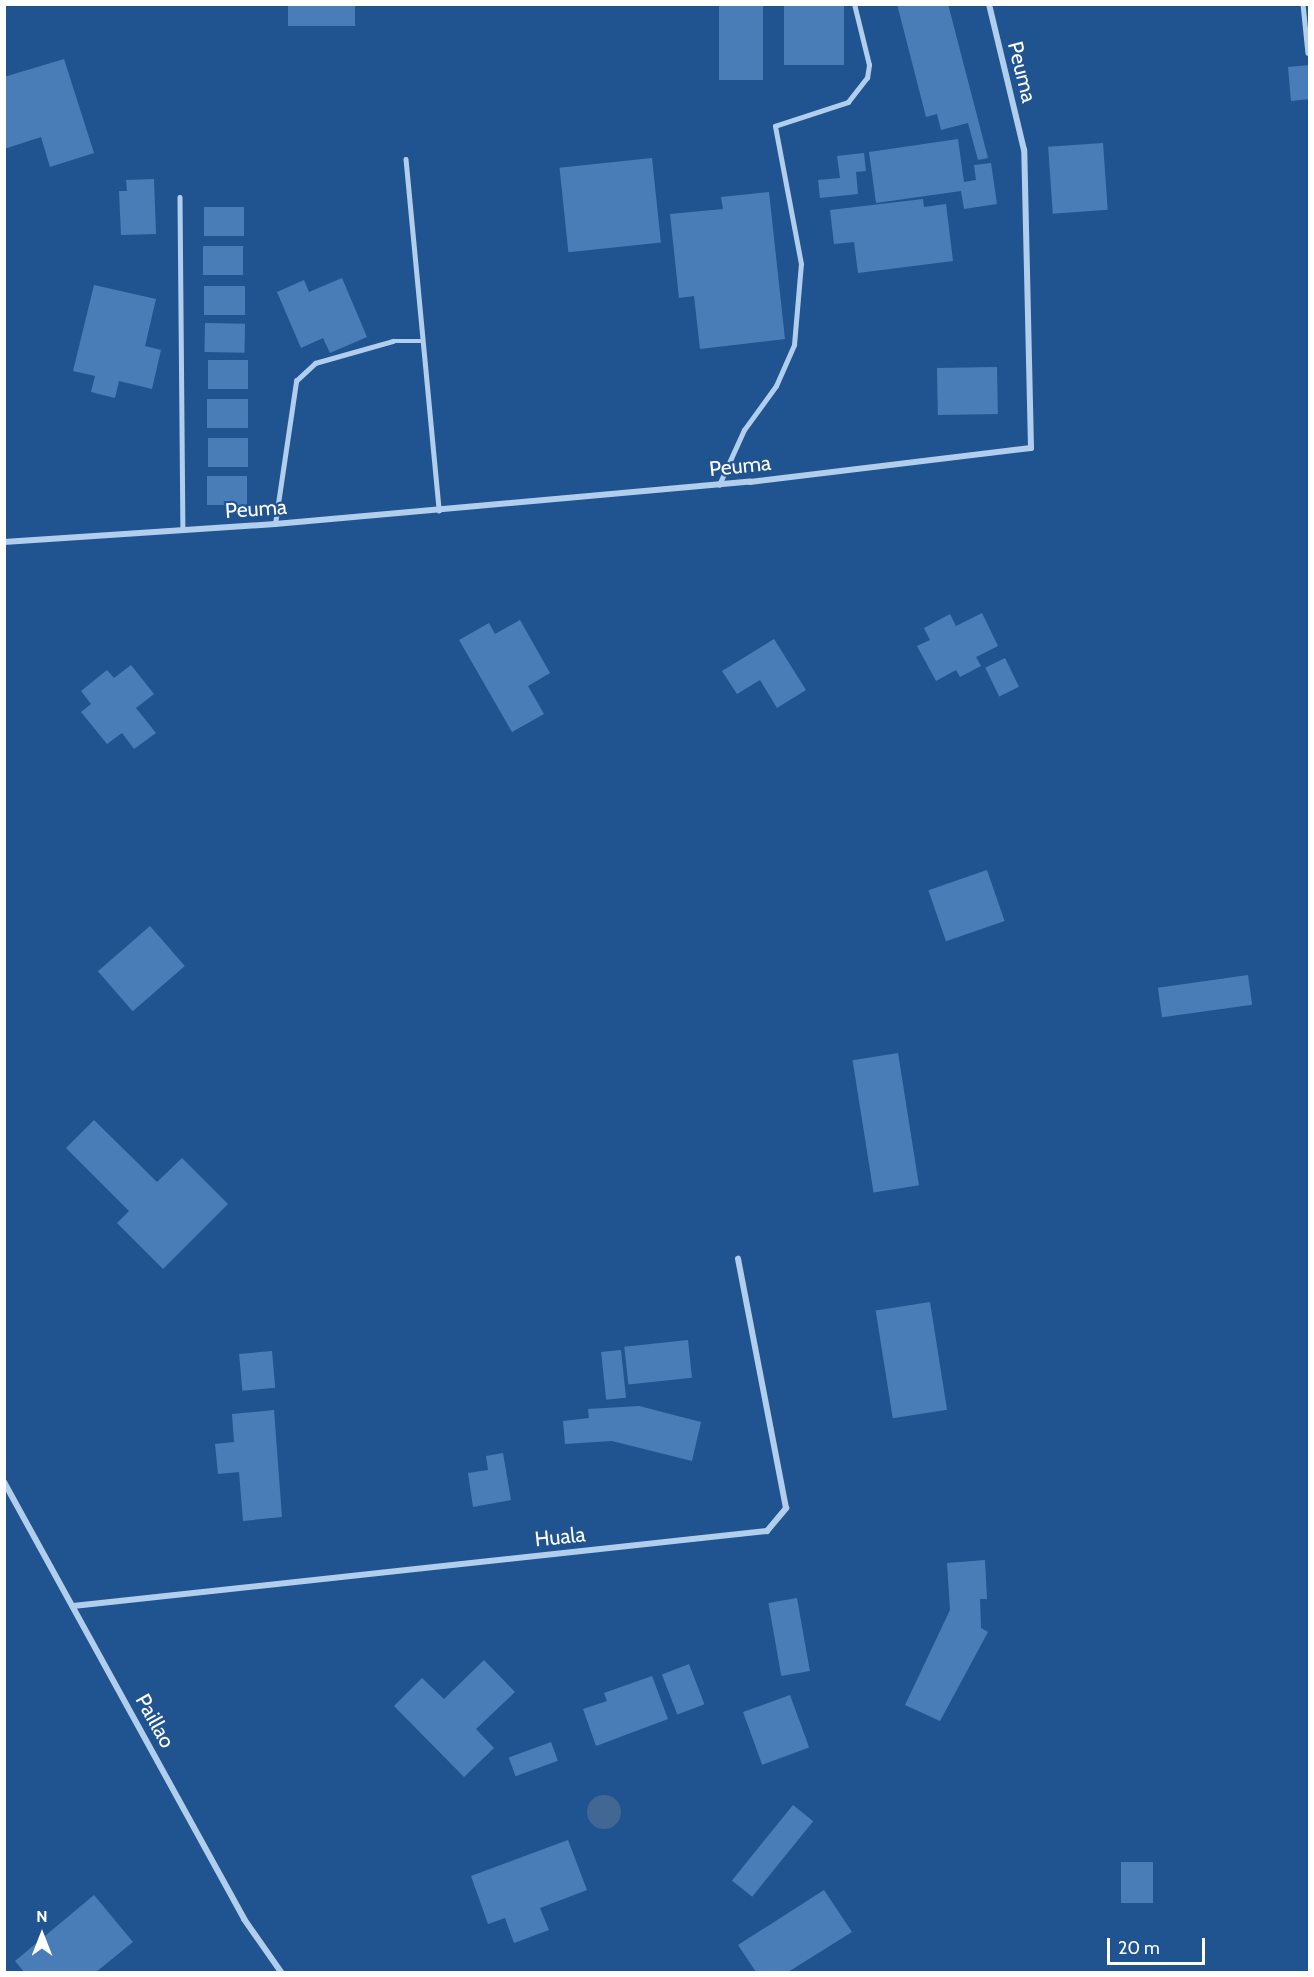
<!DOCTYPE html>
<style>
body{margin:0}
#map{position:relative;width:1314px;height:1977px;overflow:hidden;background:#205491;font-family:Cabin,sans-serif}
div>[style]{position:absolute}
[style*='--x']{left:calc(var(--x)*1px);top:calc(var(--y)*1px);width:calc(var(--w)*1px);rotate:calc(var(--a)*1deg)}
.water>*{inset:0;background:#426792}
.round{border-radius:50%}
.building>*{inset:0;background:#497db8;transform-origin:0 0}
.service>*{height:4.5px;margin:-2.25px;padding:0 2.25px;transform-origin:2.25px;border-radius:2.25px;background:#b2ceed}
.minor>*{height:6px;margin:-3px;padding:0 3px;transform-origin:3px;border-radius:3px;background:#b2ceed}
span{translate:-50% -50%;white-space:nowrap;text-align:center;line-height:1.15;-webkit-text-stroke:4.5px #205491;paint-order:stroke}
.street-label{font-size:21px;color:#fff}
.frame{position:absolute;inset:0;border:6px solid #fff;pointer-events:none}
.north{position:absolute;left:12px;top:1905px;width:60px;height:60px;-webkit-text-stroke:4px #205491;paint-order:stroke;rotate:0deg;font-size:16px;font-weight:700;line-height:24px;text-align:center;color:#fff}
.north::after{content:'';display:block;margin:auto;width:21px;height:27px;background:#fff;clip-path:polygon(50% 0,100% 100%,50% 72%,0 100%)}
.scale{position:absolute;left:1107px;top:1938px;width:98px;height:27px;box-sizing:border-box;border:3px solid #fff;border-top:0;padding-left:8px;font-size:18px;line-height:21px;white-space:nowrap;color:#fff;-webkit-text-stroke:4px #205491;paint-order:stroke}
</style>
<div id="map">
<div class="water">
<i class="round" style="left:587px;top:1795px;width:34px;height:34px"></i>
</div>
<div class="building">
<i style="left:288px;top:4px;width:67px;height:22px"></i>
<i style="left:719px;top:4px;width:44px;height:76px"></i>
<i style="left:784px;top:4px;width:60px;height:61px"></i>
<i style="clip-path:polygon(897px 4px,948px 4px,988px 158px,978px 160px,968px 123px,941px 130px,937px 114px,926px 117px)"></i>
<i style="clip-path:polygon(64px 59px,94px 153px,50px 167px,41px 137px,4px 149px,4px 77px)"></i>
<i style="clip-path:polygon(1310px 65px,1310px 99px,1291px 101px,1288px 67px)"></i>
<i style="clip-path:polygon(958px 139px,964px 182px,976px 180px,974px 165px,991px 163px,997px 204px,964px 209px,961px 191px,876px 203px,869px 152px)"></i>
<i style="left:1103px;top:143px;width:67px;height:55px;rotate:86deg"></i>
<i style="clip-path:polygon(864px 153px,866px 171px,856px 172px,858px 194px,820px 198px,818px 180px,840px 178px,837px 156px)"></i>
<i style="left:652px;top:158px;width:85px;height:93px;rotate:84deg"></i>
<i style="clip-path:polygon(154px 179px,156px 234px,121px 235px,119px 191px,127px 191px,126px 180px)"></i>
<i style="clip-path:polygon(769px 192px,785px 339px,700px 349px,694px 296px,679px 298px,670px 214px,723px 209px,721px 197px)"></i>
<i style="clip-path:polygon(923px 199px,924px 207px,946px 204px,953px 261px,858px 273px,854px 242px,834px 244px,830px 210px)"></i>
<i style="left:204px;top:207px;width:40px;height:29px"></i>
<i style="left:203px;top:246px;width:40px;height:29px"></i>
<i style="clip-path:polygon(342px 278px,367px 337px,330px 353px,323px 338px,301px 348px,277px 292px,304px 280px,309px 292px)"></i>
<i style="clip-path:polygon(94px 285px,156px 299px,145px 346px,161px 350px,152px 389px,119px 381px,115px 398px,91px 392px,95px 376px,73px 371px)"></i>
<i style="left:204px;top:286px;width:41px;height:29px"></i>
<i style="left:205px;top:323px;width:40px;height:29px;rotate:1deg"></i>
<i style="left:208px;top:360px;width:40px;height:29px"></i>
<i style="left:997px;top:367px;width:47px;height:60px;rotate:89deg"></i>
<i style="left:207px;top:399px;width:41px;height:29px"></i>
<i style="left:208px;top:438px;width:40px;height:29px"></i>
<i style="left:207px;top:476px;width:40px;height:29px"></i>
<i style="clip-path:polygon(982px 613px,998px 646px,976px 657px,981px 666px,960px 677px,956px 670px,936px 681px,917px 646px,930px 640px,924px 628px,950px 614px,956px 626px)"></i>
<i style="clip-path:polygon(520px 620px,550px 673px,528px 686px,544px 714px,512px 732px,459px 640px,489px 623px,495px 634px)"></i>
<i style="clip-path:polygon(774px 639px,806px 690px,777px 708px,760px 680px,737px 694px,722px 671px)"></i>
<i style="left:1005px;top:658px;width:32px;height:22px;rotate:64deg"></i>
<i style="clip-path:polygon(131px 665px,154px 694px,136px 708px,156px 733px,134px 749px,122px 733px,107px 744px,81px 712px,91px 704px,81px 691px,107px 670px,114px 678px)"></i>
<i style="left:987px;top:870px;width:54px;height:62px;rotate:71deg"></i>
<i style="left:150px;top:926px;width:53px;height:69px;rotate:49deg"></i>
<i style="left:1248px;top:975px;width:30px;height:91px;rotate:82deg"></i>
<i style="left:898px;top:1053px;width:134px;height:46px;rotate:81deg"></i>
<i style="clip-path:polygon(94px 1120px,157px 1182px,182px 1158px,228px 1204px,163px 1269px,117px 1223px,129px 1211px,66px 1148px)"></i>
<i style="left:930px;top:1302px;width:109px;height:55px;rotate:81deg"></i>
<i style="left:688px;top:1340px;width:38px;height:64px;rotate:84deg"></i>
<i style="left:621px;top:1350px;width:48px;height:20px;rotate:84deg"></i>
<i style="left:272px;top:1351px;width:37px;height:33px;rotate:85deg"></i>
<i style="clip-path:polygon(639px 1406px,701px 1422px,692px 1461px,612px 1441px,565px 1444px,563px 1421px,589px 1418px,588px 1409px)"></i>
<i style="clip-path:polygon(274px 1410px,282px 1517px,243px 1521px,239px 1472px,218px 1474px,215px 1444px,234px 1442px,232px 1414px)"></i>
<i style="clip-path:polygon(503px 1453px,511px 1500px,473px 1507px,468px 1473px,488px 1470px,486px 1456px)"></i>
<i style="clip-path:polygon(985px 1560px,987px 1599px,980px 1599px,981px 1628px,988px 1632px,940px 1721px,905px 1705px,950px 1610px,947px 1563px)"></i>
<i style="left:797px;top:1598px;width:74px;height:29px;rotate:80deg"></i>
<i style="clip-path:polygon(484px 1660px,515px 1692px,476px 1729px,494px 1748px,464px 1777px,394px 1706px,422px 1678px,444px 1699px)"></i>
<i style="left:689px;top:1664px;width:43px;height:29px;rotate:69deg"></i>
<i style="clip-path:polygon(652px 1676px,668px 1719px,596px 1746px,583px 1709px,607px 1701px,604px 1693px)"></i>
<i style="left:790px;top:1695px;width:56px;height:50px;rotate:70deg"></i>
<i style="left:551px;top:1742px;width:20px;height:45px;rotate:70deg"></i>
<i style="left:793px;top:1805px;width:26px;height:97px;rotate:39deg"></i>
<i style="clip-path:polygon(568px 1840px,587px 1890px,540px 1908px,549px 1930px,514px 1943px,505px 1918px,488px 1924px,471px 1876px)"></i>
<i style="left:1121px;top:1862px;width:32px;height:41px"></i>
<i style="clip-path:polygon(824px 1890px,852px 1932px,788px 1972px,756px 1972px,738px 1945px)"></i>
<i style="clip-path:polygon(94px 1895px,133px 1942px,96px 1972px,24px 1972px,15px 1961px)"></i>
</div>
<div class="service">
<i style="--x:1303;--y:4;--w:49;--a:84.2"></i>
<i style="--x:406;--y:159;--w:353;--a:84.6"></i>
<i style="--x:180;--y:197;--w:333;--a:89.5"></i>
<i style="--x:719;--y:485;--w:60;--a:-65.6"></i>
<i style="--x:744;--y:430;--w:54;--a:-54"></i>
<i style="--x:776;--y:386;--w:45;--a:-66.3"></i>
<i style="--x:794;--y:345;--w:81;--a:-85.1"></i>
<i style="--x:801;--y:264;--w:140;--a:-100.7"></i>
<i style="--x:775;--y:126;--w:77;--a:-18.2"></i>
<i style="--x:848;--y:102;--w:31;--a:-52"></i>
<i style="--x:867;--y:78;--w:13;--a:-81"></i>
<i style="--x:869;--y:65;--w:63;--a:-103.8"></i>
<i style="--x:275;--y:524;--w:145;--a:-81.6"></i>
<i style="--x:296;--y:381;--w:26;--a:-43"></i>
<i style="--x:315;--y:363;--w:81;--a:-15.8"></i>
<i style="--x:393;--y:341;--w:30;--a:0"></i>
</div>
<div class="minor">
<i style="--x:4;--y:542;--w:272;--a:-3.8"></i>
<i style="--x:275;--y:524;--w:477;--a:-5.1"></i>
<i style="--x:750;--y:482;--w:283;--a:-6.9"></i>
<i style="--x:1031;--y:448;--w:298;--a:-91.3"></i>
<i style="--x:1024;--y:150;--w:150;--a:-103.5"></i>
<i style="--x:4;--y:1482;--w:499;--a:61.2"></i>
<i style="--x:244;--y:1919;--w:65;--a:55.1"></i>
<i style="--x:73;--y:1606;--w:698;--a:-6.17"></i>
<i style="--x:767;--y:1531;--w:30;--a:-50"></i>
<i style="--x:786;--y:1508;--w:254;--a:-100.9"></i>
</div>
<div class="street-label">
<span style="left:1022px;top:72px;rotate:76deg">Peuma</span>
<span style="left:740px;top:466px;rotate:-6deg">Peuma</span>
<span style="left:256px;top:509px;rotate:-4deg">Peuma</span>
<span style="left:560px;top:1537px;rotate:-6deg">Huala</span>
<span style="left:155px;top:1721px;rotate:61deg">Paillao</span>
</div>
<div class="frame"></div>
<div class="north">N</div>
<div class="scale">20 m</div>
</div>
